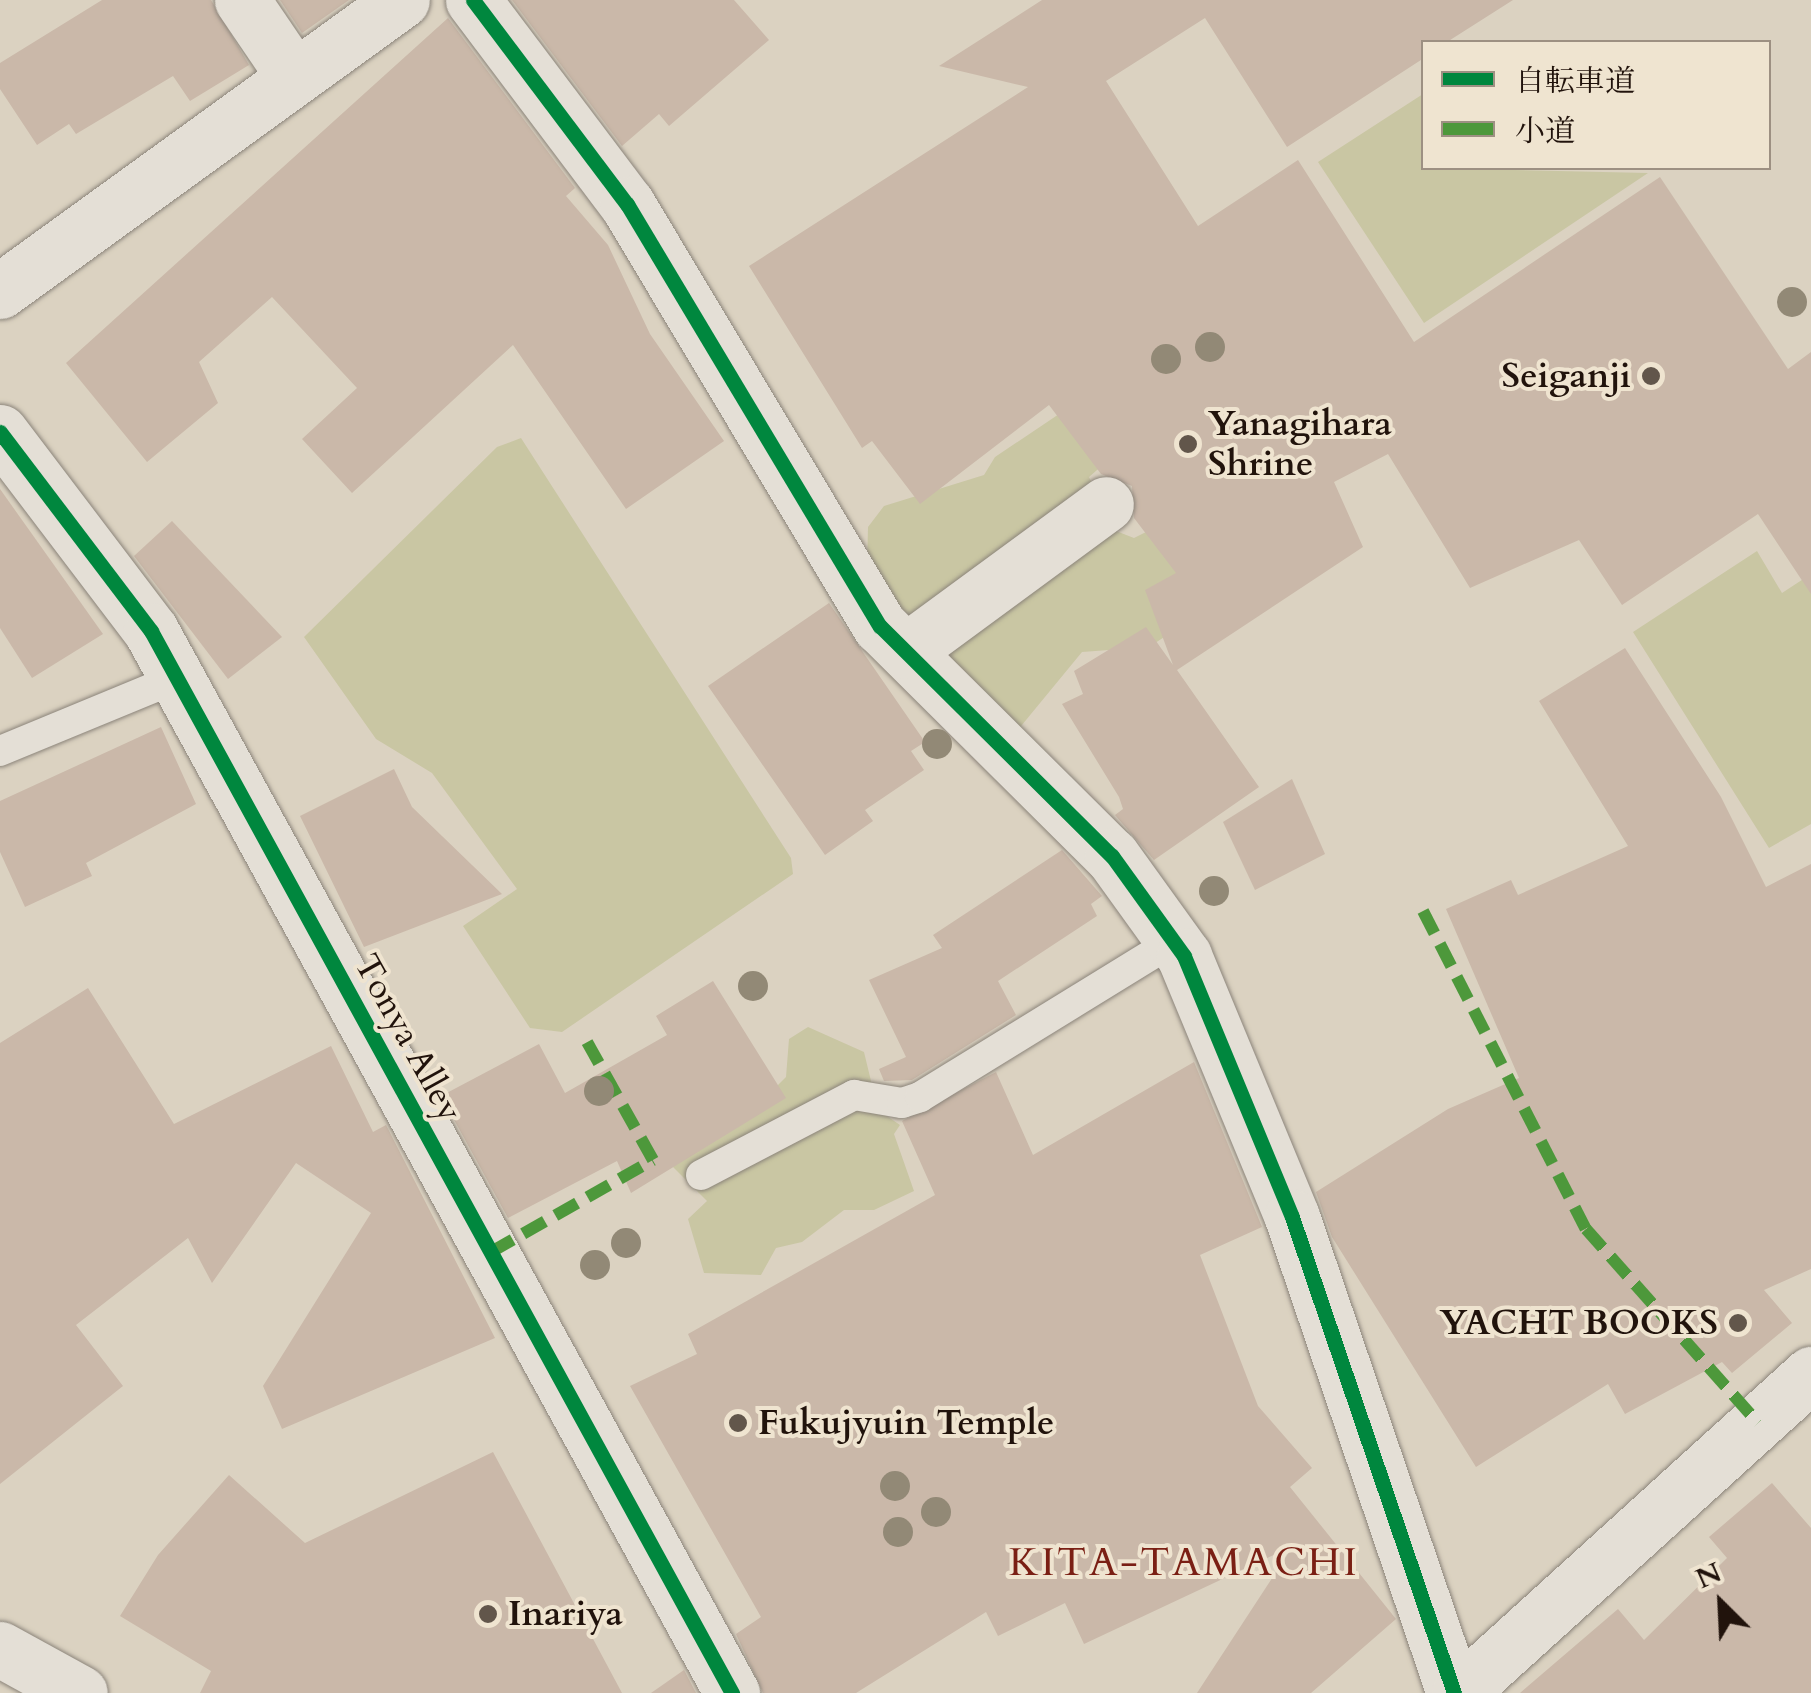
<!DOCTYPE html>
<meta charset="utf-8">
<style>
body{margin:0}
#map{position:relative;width:1811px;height:1693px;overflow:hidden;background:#dbd2c1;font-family:Cardo,"Noto Serif JP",serif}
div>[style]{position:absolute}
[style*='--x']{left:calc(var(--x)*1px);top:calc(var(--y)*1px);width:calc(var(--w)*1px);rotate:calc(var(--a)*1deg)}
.green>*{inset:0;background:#c9c6a3}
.building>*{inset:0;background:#cab8a9}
.roads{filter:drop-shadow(0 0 2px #8b847a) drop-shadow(0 0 2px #8b847a)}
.lane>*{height:30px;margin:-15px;padding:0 15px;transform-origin:15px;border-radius:15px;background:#e4dfd6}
.street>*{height:55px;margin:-27.5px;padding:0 27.5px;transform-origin:27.5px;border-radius:27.5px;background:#e4dfd6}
.secondary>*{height:55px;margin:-27.5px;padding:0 27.5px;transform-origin:27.5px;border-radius:27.5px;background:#e4dfd6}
.quiet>*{height:12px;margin-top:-6px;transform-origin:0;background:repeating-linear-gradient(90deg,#4d983b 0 25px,transparent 0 37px)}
.cycleway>*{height:15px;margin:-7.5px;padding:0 7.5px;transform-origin:7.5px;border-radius:7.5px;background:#00873e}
.trees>*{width:30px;height:30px;margin:-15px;border-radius:50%;background:#928976}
.dots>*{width:28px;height:28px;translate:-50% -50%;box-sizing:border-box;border:5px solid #efe4d0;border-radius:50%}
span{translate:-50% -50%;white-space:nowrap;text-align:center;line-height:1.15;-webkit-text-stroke:8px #efe4d0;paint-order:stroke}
.poi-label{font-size:35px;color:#21130c;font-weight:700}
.right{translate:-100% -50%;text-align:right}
.left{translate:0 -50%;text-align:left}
.street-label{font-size:35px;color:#21130c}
.quarter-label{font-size:40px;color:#7a1f14;letter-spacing:2.5px}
.legend{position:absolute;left:1421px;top:40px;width:350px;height:130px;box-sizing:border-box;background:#efe4d0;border:2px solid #9d9082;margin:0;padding:12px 18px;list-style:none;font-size:30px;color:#21130c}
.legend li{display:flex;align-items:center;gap:20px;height:50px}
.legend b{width:50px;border:2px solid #9d9082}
.north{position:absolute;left:1671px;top:1553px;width:100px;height:100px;-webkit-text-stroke:8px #efe4d0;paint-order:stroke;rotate:336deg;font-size:28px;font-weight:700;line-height:40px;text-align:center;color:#21130c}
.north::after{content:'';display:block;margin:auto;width:35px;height:45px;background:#21130c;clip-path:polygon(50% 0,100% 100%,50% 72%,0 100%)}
</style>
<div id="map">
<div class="green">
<i style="clip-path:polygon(1423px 94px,1424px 168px,1648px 173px,1424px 323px,1318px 162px)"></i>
<i style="clip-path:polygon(1068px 408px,1120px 450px,1089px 477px,1116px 531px,1134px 538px,1176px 517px,1178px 628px,1149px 647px,1082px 652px,1017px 731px,927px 654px,867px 567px,868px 527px,884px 506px,984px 475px,995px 457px)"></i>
<i style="clip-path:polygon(521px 438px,791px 858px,793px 874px,562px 1032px,530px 1028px,463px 926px,517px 889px,432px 773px,376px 739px,304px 637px,497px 447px)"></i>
<i style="clip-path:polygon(1757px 551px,1782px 593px,1811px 574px,1811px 824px,1769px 848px,1633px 632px)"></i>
<i style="clip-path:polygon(808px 1027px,864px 1052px,878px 1110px,900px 1125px,894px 1134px,914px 1191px,874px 1210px,844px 1210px,802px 1242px,776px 1248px,761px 1275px,704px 1273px,688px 1219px,707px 1201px,662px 1156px,761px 1102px,786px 1077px,789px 1039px)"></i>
</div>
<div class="building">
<i style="clip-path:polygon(102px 0,211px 0,249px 65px,190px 101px,173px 76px,76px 134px,69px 124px,37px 145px,0 89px,0 63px)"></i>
<i style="clip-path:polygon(280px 0,349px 0,302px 33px)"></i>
<i style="clip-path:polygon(512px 0,734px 0,769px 40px,669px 126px,659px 114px,622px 146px)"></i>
<i style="clip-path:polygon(1042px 0,1513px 0,1447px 42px,1424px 42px,1424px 58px,1287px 147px,1205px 18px,1106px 81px,1198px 226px,1298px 160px,1414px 342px,1660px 177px,1788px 369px,1811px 352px,1811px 594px,1758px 514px,1622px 605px,1579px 540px,1470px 588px,1388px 454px,1334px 482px,1363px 547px,1177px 670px,1259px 787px,1154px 860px,1115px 815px,1123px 809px,1119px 797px,1062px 704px,1083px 694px,1074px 671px,1146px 627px,1173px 665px,1145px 590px,1176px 573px,1134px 518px,1132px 486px,1101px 474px,1049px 405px,920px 504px,872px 441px,862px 448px,749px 266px,1028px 87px,939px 66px)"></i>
<i style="clip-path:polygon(448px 18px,575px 188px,566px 196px,608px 245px,650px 334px,724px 441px,626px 509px,513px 345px,352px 493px,302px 439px,357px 388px,272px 297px,199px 362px,218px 403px,147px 462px,66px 363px)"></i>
<i style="clip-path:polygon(0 489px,103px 634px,32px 678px,0 628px)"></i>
<i style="clip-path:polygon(172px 521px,282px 637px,228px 679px,134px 556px)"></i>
<i style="clip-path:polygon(829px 603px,925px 742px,911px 751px,924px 770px,865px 810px,873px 821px,825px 855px,708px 686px)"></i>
<i style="clip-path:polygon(1625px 648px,1721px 797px,1766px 887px,1811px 864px,1811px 1269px,1764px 1290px,1792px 1323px,1732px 1373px,1722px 1362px,1625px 1414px,1608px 1384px,1476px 1467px,1332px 1237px,1316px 1192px,1448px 1109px,1519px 1078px,1446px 909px,1511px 880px,1518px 895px,1628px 846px,1539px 701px)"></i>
<i style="clip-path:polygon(161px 727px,196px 804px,86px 863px,92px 876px,25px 907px,0 852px,0 801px)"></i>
<i style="clip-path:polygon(394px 769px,412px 807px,502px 894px,364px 947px,300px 816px)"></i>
<i style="clip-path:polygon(1292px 779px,1325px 854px,1255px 890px,1223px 822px)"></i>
<i style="clip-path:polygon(1062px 850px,1102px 896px,1091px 904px,1097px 916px,998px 981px,1016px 1015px,912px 1080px,884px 1081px,879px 1069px,906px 1057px,869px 980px,942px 948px,933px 935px)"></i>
<i style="clip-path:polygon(713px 981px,786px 1098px,631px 1193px,617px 1161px,508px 1218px,441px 1096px,539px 1044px,565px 1093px,667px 1035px,656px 1016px)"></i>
<i style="clip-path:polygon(88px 988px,174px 1124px,331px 1046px,373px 1132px,386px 1125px,495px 1338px,282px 1429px,263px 1386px,371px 1213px,296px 1163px,212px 1283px,188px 1238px,76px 1325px,123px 1386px,0 1484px,0 1043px)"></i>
<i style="clip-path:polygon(1194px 1062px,1262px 1227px,1200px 1255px,1258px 1406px,1312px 1468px,1290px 1487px,1396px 1619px,1311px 1693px,1197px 1693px,1293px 1546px,1084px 1644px,1065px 1603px,998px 1636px,986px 1612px,856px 1693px,763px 1693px,736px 1634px,761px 1617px,630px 1386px,697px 1354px,688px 1334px,935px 1195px,902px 1121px,996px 1072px,1033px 1155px)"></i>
<i style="clip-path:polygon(493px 1452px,622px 1693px,200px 1693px,211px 1671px,120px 1616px,158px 1555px,229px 1475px,305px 1543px)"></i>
<i style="clip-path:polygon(1772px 1483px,1811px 1528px,1811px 1693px,1520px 1693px,1618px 1609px,1644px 1640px,1727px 1558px,1709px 1537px)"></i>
<i style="clip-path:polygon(684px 1670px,696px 1693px,651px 1693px)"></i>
</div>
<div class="roads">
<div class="lane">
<i style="--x:0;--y:751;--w:191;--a:-22.4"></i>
<i style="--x:701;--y:1175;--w:173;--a:-27.6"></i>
<i style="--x:854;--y:1095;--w:49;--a:9.5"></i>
<i style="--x:902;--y:1103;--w:19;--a:-18"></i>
<i style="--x:920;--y:1097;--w:298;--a:-31.6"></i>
</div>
<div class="street">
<i style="--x:242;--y:0;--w:87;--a:55.8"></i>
<i style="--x:473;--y:0;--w:256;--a:53"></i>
<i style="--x:627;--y:204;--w:492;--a:59.1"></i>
<i style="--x:880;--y:626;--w:327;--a:44.8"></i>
<i style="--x:1112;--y:856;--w:123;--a:54.2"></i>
<i style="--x:1184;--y:956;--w:282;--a:67.5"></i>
<i style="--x:1292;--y:1217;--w:503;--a:71.2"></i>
<i style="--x:0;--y:291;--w:496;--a:-35.9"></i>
<i style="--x:0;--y:432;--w:250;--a:52.8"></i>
<i style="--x:151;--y:631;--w:1211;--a:61.32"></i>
<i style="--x:906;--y:651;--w:248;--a:-36.3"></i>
</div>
<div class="secondary">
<i style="--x:0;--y:1649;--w:91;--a:28.8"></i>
<i style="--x:1459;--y:1693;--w:475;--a:-42.2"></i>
</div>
</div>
<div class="quiet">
<i style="--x:1423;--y:911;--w:357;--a:62.9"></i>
<i style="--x:1586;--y:1229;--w:259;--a:48.4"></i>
<i style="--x:491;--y:1252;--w:186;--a:-29.6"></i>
<i style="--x:653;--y:1160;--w:135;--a:-119.2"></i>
</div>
<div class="cycleway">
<i style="--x:473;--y:0;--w:256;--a:53"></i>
<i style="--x:627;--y:204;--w:492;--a:59.1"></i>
<i style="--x:880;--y:626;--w:327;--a:44.8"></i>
<i style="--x:1112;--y:856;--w:123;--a:54.2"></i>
<i style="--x:1184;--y:956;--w:282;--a:67.5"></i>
<i style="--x:1292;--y:1217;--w:503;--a:71.2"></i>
<i style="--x:0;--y:432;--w:250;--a:52.8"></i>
<i style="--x:151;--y:631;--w:1211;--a:61.32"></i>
</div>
<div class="trees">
<i style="left:1792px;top:302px"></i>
<i style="left:1210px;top:347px"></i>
<i style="left:1166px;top:359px"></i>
<i style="left:937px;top:744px"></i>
<i style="left:1214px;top:891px"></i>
<i style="left:753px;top:986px"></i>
<i style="left:599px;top:1091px"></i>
<i style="left:626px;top:1243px"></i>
<i style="left:595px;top:1265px"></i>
<i style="left:895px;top:1486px"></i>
<i style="left:936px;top:1512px"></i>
<i style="left:898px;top:1532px"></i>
</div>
<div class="dots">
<i style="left:1651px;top:376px;background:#62564b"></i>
<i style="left:1188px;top:444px;background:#62564b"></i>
<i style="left:1738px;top:1323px;background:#62564b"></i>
<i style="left:738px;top:1423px;background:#62564b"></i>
<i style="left:488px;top:1614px;background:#62564b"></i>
</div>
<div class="poi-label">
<span class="right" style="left:1631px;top:376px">Seiganji</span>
<span class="left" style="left:1208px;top:444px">Yanagihara<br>Shrine</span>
<span class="right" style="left:1718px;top:1323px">YACHT BOOKS</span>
<span class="left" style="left:758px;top:1423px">Fukujyuin Temple</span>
<span class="left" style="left:508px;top:1614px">Inariya</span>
</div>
<div class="street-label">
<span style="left:408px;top:1038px;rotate:61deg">Tonya Alley</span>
</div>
<div class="quarter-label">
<span style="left:1184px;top:1563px">KITA-TAMACHI</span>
</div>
<ul class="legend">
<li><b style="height:12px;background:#00873e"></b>自転車道</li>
<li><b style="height:12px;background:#4d983b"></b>小道</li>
</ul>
<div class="north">N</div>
</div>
